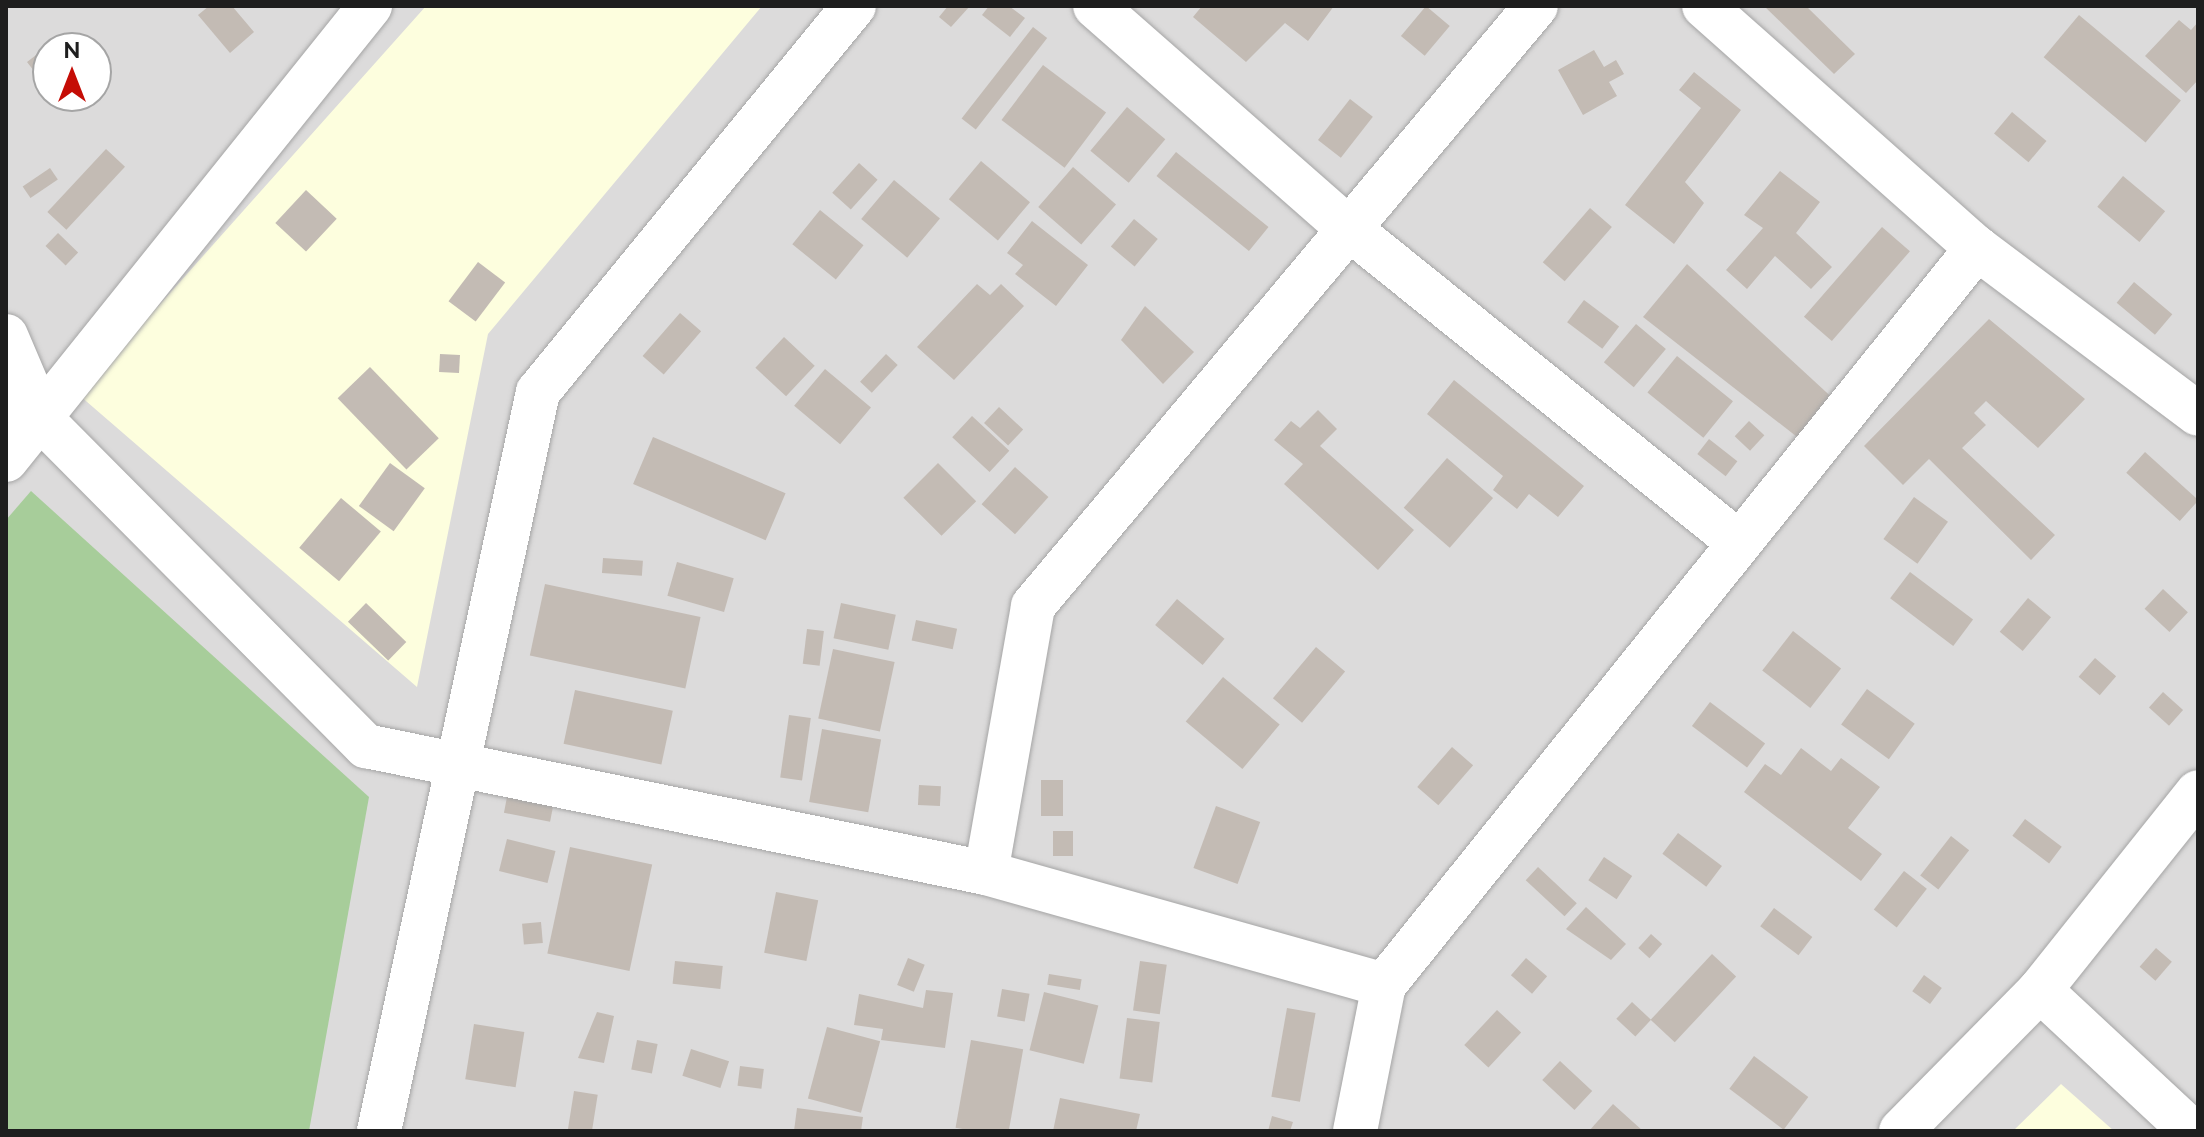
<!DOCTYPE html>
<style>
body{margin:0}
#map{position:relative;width:2204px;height:1137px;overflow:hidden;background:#efebe4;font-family:Raleway,sans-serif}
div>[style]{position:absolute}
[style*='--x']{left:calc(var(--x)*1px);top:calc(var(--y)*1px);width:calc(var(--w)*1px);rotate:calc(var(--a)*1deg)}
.residential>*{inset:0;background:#dcdbdb}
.education>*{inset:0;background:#fdfede}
.forest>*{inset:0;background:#a7cd9a}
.building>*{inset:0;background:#c3bbb4;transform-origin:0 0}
.roads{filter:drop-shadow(0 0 2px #a5a5a5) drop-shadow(0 0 2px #a5a5a5)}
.street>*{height:44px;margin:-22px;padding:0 22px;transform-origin:22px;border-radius:22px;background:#fff}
span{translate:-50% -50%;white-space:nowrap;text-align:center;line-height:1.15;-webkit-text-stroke:7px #fff;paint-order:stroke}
.frame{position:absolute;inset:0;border:8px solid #1e1e1e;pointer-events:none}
.north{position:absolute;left:32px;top:32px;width:80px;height:80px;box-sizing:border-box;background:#fff;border:2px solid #a5a5a5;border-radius:50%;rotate:0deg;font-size:22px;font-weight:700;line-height:32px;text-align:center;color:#1e1e1e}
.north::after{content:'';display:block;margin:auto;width:28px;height:36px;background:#c50d06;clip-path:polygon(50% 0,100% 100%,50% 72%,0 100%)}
</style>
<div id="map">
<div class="residential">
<i style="clip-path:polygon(evenodd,6px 6px,2198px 6px,2198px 1131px,6px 1131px,6px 6px,48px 48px,96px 48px,96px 96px,48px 96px,48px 48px)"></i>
</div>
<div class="education">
<i style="clip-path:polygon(426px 6px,762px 6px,488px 334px,417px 687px,79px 395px)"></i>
<i style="clip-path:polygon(2061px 1084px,2114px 1131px,2013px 1131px)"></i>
</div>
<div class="forest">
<i style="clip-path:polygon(31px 491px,369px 797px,309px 1131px,6px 1131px,6px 520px)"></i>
</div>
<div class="building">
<i style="clip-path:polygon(209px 6px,232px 6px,254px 32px,230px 53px,198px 15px)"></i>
<i style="clip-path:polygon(948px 6px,970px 6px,951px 27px,939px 17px)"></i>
<i style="clip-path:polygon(989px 6px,1009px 6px,1025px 18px,1010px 37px,982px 15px)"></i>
<i style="clip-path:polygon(1202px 6px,1334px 6px,1308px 41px,1285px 23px,1246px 62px,1193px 17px)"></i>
<i style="left:1426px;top:6px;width:31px;height:39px;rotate:40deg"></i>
<i style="clip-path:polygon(1764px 6px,1806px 6px,1855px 54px,1834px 74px)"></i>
<i style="left:2079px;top:15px;width:133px;height:55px;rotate:40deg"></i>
<i style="clip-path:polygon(2179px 20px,2191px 30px,2198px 22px,2198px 80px,2186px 93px,2145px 56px)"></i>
<i style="left:1033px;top:27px;width:18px;height:116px;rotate:38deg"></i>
<i style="clip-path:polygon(57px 39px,64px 48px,48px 48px,48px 89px,27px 62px)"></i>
<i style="clip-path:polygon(1594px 50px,1604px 67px,1616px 60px,1624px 74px,1609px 82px,1617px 96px,1583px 115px,1558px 70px)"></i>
<i style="left:1043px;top:65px;width:79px;height:69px;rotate:37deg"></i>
<i style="clip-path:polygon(1694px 72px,1741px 110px,1685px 182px,1704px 203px,1674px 244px,1625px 205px,1701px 108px,1679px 90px)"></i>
<i style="left:1350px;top:99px;width:29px;height:52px;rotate:38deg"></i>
<i style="left:1127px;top:107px;width:50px;height:57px;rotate:40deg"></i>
<i style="left:2012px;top:112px;width:45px;height:28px;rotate:40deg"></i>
<i style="left:106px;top:149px;width:26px;height:86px;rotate:43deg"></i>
<i style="left:1176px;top:152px;width:119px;height:31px;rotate:39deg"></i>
<i style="left:981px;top:161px;width:64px;height:50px;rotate:40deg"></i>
<i style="left:859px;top:163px;width:25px;height:40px;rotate:42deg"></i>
<i style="left:1073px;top:167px;width:57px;height:53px;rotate:41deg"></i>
<i style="left:50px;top:168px;width:14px;height:33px;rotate:56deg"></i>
<i style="clip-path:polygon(1780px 171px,1820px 202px,1796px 233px,1832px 267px,1811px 289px,1775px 256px,1747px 289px,1726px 270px,1763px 228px,1744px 215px)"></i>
<i style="left:2123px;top:176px;width:55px;height:40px;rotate:40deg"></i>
<i style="left:894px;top:180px;width:60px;height:51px;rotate:40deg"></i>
<i style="left:306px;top:190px;width:42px;height:45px;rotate:43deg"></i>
<i style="left:1590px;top:208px;width:29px;height:72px;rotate:41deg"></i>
<i style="left:820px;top:210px;width:56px;height:44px;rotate:39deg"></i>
<i style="left:1134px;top:219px;width:31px;height:36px;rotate:40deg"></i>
<i style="clip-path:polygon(1032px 221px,1088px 265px,1056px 306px,1015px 274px,1023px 265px,1007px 253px)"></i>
<i style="left:1882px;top:227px;width:37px;height:119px;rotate:41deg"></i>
<i style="left:58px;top:233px;width:28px;height:18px;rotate:44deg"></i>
<i style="left:478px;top:262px;width:34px;height:49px;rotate:37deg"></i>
<i style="clip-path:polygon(1687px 264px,1838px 403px,1801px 440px,1643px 317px)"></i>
<i style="left:2134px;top:282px;width:50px;height:27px;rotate:40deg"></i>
<i style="clip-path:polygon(977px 284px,990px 295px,1001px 284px,1024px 306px,954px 380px,917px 347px)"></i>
<i style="left:1584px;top:300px;width:44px;height:28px;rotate:37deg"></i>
<i style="clip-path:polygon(1145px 306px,1194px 352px,1163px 384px,1121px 340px)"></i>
<i style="left:680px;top:313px;width:28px;height:57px;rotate:41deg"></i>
<i style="clip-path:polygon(1989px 319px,2085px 399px,2038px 448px,1986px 401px,1974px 413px,1986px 425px,1962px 448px,2055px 535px,2031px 560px,1929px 459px,1903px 485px,1864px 446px)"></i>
<i style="left:1636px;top:324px;width:39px;height:50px;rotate:40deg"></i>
<i style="left:784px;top:337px;width:42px;height:42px;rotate:43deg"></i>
<i style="left:440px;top:354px;width:20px;height:18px;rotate:3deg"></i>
<i style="left:886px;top:354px;width:16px;height:38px;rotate:43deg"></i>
<i style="left:1677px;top:356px;width:72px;height:47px;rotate:39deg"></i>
<i style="left:370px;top:367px;width:99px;height:45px;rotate:46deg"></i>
<i style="left:825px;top:369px;width:60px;height:48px;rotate:40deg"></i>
<i style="clip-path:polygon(1454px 380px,1584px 486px,1558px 517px,1529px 494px,1517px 509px,1493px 490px,1503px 476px,1427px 414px)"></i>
<i style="left:999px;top:407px;width:33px;height:22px;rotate:43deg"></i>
<i style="clip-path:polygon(1318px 410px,1337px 429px,1320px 446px,1414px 530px,1378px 570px,1284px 484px,1303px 464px,1274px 440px,1291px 421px,1300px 428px)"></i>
<i style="left:972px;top:416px;width:51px;height:29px;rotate:43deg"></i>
<i style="left:1749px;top:421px;width:21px;height:21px;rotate:43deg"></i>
<i style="left:653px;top:437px;width:144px;height:51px;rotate:23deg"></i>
<i style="left:1709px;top:439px;width:36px;height:19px;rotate:38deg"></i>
<i style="left:2145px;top:452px;width:72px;height:28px;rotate:42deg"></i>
<i style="left:1447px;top:458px;width:61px;height:66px;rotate:41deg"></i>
<i style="left:390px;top:463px;width:43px;height:53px;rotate:36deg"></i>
<i style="left:938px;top:463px;width:54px;height:49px;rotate:45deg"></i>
<i style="left:1015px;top:467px;width:45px;height:50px;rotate:42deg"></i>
<i style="left:1914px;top:497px;width:42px;height:52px;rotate:36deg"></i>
<i style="left:341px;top:498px;width:52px;height:65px;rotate:40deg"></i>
<i style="left:603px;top:558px;width:40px;height:15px;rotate:4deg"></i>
<i style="left:677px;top:562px;width:59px;height:35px;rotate:16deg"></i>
<i style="left:1910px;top:572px;width:79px;height:33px;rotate:37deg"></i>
<i style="left:545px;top:584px;width:159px;height:73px;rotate:12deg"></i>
<i style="left:2163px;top:589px;width:34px;height:27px;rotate:43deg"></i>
<i style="left:2028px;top:598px;width:30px;height:44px;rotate:40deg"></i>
<i style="left:1177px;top:599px;width:62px;height:34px;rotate:40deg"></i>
<i style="left:366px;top:603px;width:56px;height:26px;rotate:44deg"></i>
<i style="left:841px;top:603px;width:56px;height:36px;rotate:12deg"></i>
<i style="left:916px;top:620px;width:42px;height:21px;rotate:12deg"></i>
<i style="left:807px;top:629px;width:17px;height:35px;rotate:7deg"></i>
<i style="left:1793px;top:631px;width:61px;height:50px;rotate:38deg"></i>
<i style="left:1316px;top:647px;width:38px;height:67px;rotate:40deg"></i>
<i style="left:833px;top:649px;width:63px;height:71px;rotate:12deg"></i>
<i style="left:2095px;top:658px;width:28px;height:25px;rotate:41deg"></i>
<i style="left:1223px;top:677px;width:74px;height:58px;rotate:40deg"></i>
<i style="left:1867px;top:689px;width:59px;height:44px;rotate:36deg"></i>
<i style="left:575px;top:690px;width:100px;height:55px;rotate:12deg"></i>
<i style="left:2163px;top:692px;width:27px;height:21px;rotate:42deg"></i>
<i style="left:1710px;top:702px;width:69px;height:30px;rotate:37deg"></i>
<i style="left:789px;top:715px;width:22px;height:63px;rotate:8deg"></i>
<i style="left:822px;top:729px;width:60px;height:74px;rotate:10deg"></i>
<i style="left:1452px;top:747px;width:28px;height:53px;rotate:41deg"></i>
<i style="clip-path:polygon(1801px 748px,1831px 771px,1841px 758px,1880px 787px,1848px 828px,1882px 854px,1861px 881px,1744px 792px,1765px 764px,1781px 775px)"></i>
<i style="left:1041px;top:780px;width:22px;height:36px"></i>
<i style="left:919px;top:785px;width:22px;height:20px;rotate:3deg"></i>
<i style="left:507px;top:797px;width:47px;height:16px;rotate:11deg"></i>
<i style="left:1216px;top:806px;width:47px;height:66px;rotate:20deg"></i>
<i style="left:2025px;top:819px;width:46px;height:21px;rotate:37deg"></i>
<i style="left:1053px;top:831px;width:20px;height:25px"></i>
<i style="left:1678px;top:833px;width:55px;height:26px;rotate:37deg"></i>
<i style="left:1951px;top:836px;width:23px;height:50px;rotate:38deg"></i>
<i style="left:507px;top:839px;width:50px;height:33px;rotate:14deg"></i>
<i style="left:570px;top:847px;width:84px;height:109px;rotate:12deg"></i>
<i style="left:1604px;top:857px;width:34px;height:28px;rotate:34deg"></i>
<i style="left:1538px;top:867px;width:53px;height:18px;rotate:43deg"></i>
<i style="left:1904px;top:871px;width:29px;height:49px;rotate:38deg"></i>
<i style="left:776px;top:892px;width:43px;height:62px;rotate:11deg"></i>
<i style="clip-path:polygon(1586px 907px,1626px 944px,1611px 960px,1566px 929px)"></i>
<i style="left:1774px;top:908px;width:48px;height:23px;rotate:37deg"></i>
<i style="left:541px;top:922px;width:21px;height:19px;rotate:85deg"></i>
<i style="left:1651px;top:934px;width:15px;height:19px;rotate:42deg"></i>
<i style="left:2156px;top:948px;width:21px;height:25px;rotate:41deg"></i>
<i style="left:1712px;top:954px;width:33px;height:90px;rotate:43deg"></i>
<i style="left:908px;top:958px;width:18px;height:29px;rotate:22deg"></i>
<i style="left:1526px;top:958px;width:28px;height:23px;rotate:41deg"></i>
<i style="left:675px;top:961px;width:48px;height:23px;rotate:6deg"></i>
<i style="left:1140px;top:961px;width:27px;height:50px;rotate:8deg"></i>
<i style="left:1049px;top:974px;width:33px;height:11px;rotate:9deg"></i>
<i style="left:1924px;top:975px;width:22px;height:20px;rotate:36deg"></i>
<i style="left:1002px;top:989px;width:28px;height:28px;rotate:10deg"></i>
<i style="clip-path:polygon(926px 990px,953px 993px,945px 1048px,881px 1040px,883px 1029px,854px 1025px,859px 994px,923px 1008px)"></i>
<i style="left:1044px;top:992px;width:56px;height:60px;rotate:14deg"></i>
<i style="left:1632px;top:1002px;width:26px;height:23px;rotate:43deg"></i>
<i style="left:1287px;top:1008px;width:29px;height:90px;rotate:10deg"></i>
<i style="left:1497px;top:1010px;width:33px;height:48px;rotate:43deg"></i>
<i style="clip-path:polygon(597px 1012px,614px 1016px,604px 1063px,578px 1058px)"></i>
<i style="left:1127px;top:1018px;width:33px;height:61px;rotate:7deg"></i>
<i style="left:474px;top:1024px;width:51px;height:56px;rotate:9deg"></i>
<i style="left:827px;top:1027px;width:55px;height:74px;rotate:15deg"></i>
<i style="left:637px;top:1040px;width:21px;height:30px;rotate:11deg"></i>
<i style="left:971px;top:1040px;width:53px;height:89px;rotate:10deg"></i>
<i style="left:691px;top:1049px;width:40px;height:28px;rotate:18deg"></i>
<i style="left:1754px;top:1056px;width:68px;height:41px;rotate:37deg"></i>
<i style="left:1560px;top:1061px;width:44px;height:26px;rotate:43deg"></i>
<i style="left:740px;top:1066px;width:24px;height:20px;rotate:7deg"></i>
<i style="left:574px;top:1091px;width:24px;height:41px;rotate:9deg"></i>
<i style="clip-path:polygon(1060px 1098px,1140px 1114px,1136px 1131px,1053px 1131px)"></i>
<i style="clip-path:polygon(1613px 1104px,1643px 1131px,1589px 1131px)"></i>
<i style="clip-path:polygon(797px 1108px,863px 1117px,861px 1131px,794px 1131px)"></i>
<i style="clip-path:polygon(1272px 1116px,1293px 1122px,1290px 1131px,1268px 1131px)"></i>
</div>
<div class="roads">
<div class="street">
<i style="--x:1095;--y:6;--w:335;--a:41.3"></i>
<i style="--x:1347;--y:227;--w:501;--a:38.84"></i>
<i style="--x:1704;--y:6;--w:365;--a:41.6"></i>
<i style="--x:1977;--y:248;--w:276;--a:36.9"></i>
<i style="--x:6;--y:336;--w:89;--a:66.9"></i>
<i style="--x:6;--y:393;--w:45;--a:36.9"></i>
<i style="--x:42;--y:420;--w:460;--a:45.2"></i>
<i style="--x:366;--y:746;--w:633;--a:11.58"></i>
<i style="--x:986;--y:873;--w:413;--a:15.7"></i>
<i style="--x:6;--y:460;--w:582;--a:-51.28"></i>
<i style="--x:986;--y:873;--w:271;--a:-80"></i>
<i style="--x:1033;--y:606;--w:783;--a:-50.03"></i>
<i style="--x:2040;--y:990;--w:207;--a:43"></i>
<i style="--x:379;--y:1131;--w:756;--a:-77.86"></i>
<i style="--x:538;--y:392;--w:499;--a:-50.7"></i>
<i style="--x:1355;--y:1131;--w:149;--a:-78.8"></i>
<i style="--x:1384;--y:985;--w:946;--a:-51.18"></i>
<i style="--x:1901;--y:1131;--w:198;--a:-45.4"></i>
<i style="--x:2040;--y:990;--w:253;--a:-51.4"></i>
</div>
</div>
<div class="frame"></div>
<div class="north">N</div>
</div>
